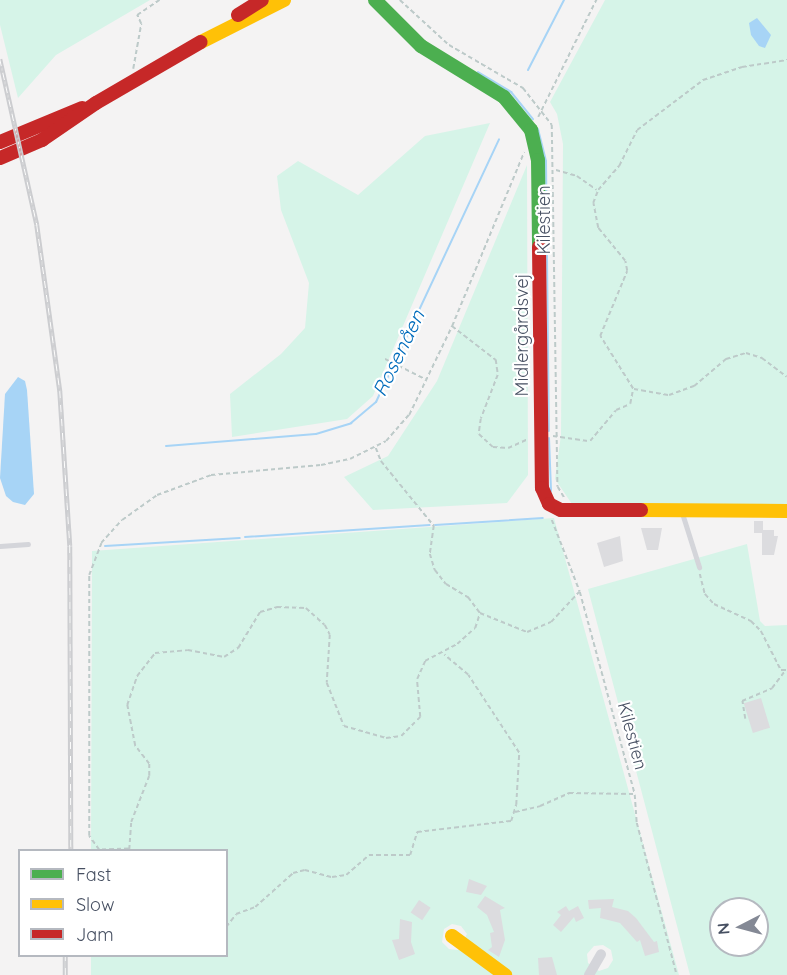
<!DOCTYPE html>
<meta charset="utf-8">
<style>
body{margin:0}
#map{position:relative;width:787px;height:975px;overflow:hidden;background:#f4f3f3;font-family:Quicksand,sans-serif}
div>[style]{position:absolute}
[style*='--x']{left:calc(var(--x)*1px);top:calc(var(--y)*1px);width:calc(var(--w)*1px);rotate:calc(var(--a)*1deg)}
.green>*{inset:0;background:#d6f4e8}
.water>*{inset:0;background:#a7d4f6}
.stream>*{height:2px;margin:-1px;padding:0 1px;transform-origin:1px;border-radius:1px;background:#a7d4f6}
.building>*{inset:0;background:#dcdcdf;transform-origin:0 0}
.path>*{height:1.5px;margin-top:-0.75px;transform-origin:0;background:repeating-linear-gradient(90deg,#bdcac9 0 4.5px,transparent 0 7.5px)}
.lane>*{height:5px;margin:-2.5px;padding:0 2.5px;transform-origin:2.5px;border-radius:2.5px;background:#d4d5da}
.street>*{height:10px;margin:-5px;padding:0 5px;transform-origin:5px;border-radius:5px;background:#d4d5da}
.fast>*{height:14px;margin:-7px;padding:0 7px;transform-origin:7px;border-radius:7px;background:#4caf50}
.slow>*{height:14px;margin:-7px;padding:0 7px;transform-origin:7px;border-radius:7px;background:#ffc107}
.jam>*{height:14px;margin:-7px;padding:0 7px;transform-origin:7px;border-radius:7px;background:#c62828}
.rail>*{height:4.5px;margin-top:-2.25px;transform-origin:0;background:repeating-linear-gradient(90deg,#fff 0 7px,#cccdd0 0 14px);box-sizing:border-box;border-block:2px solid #cccdd0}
span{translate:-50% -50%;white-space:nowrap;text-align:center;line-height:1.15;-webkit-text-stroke:4.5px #fff;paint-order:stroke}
.street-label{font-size:18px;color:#475062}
.water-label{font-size:20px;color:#006cbc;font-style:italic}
.legend{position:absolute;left:18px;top:849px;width:210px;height:108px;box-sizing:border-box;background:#fff;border:2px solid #b5b9c0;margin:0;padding:8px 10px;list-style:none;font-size:18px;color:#475062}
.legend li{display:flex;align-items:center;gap:12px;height:30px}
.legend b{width:30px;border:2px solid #b5b9c0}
.north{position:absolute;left:709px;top:897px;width:60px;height:60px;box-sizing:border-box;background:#fff;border:2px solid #b5b9c0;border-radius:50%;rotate:264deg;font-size:16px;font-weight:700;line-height:24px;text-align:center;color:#475062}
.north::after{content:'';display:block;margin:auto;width:21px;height:27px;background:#848995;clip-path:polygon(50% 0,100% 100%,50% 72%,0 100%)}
</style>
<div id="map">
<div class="green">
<i style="clip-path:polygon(0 0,150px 0,56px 55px,18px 98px,0 25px)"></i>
<i style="clip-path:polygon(605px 0,787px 0,787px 504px,572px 504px,555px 479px,561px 435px,563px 144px,557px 114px,550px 102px)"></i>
<i style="clip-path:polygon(490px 123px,373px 396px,347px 419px,232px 437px,230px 394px,281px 354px,305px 328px,309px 283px,281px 210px,277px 176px,298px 161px,358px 195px,425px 136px)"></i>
<i style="clip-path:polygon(527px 165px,528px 475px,507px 503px,373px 510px,344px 477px,388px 456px,437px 381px)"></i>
<i style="clip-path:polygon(evenodd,554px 518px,679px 975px,91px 975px,91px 956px,226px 956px,226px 850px,91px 850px,92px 551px,554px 518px,452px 924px,461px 926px,467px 934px,458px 950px,449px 949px,442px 942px,444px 929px,452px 924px,554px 518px,603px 945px,611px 950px,613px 960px,608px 968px,599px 971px,588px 963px,587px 954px,594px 946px,603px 945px)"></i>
<i style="clip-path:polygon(evenodd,747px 544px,760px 621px,765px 626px,787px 625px,787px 975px,690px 975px,588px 589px,747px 544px,721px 909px,757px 909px,757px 945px,721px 945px,721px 909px)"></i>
</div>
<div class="water">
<i style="clip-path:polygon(757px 18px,771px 35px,765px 48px,759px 46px,751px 35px,749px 23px)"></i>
<i style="clip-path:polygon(18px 377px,25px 381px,27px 390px,34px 494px,25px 505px,13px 502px,6px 496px,0 478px,5px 394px)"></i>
</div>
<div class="stream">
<i style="--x:528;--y:70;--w:79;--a:-62.8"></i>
<i style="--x:478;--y:72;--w:39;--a:31"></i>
<i style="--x:511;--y:92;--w:35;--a:51"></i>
<i style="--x:538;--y:129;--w:33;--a:76"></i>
<i style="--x:546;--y:161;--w:270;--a:89.4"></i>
<i style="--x:549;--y:438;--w:53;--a:87.8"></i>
<i style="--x:166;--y:446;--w:150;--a:-4.6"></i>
<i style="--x:316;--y:434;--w:37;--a:-17"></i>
<i style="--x:351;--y:423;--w:33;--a:-40"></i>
<i style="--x:376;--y:402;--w:290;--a:-64.9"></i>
<i style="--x:435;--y:525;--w:108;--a:-3.7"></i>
<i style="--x:245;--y:537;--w:185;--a:-3.7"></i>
<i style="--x:105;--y:546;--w:135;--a:-3.4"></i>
</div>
<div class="building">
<i style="clip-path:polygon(754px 521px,763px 521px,763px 530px,774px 530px,774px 536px,778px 536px,774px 555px,762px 555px,762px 533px,754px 533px)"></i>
<i style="clip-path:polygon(641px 528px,662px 528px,658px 550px,647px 550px)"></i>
<i style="clip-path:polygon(620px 536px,623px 561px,604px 567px,597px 543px)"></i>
<i style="left:761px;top:698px;width:31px;height:18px;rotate:73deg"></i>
<i style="clip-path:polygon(469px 879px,487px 886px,481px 895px,466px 892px)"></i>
<i style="clip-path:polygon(485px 896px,505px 908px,500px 910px,505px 940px,499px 957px,488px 950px,492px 947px,490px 933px,494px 932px,487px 915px,477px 907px)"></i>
<i style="clip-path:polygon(614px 899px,612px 907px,628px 911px,636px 918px,654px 942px,657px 941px,659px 952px,645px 956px,640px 940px,637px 942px,620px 923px,600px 918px,601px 908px,589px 909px,588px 900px)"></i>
<i style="left:419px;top:900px;width:14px;height:15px;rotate:34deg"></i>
<i style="clip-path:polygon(566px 906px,569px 911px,578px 906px,584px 918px,576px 922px,574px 917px,561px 932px,553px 925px,561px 915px,557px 912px)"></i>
<i style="clip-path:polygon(400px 919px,412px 922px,411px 942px,415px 954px,399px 960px,392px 940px,399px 939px)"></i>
<i style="clip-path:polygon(552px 957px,557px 975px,539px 975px,538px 958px)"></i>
</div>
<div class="path">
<i style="--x:400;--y:0;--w:67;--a:42.6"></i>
<i style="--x:449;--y:45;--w:86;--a:30.2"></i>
<i style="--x:523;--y:88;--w:47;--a:51.9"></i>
<i style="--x:552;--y:125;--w:362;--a:89.1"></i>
<i style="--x:558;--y:487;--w:12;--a:59"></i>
<i style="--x:133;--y:69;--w:46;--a:-79.9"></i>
<i style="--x:141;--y:24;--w:10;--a:-114"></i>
<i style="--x:137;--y:15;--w:27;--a:-34"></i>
<i style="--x:538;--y:117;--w:131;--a:-63.6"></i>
<i style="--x:556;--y:170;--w:22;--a:16"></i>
<i style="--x:577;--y:176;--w:24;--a:35"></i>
<i style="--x:452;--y:326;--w:56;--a:37.7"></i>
<i style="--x:496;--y:360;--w:15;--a:82"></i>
<i style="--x:498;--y:375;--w:47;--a:111.1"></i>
<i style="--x:481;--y:419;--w:15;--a:98"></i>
<i style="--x:479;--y:434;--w:19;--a:43"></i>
<i style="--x:493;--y:447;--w:15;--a:4"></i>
<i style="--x:508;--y:448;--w:22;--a:-24"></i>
<i style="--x:385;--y:359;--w:45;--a:26.6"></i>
<i style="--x:634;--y:389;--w:36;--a:10"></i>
<i style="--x:669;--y:395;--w:27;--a:-20"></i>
<i style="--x:694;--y:386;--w:42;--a:-40.2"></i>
<i style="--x:726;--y:359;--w:21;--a:-17"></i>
<i style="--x:746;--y:353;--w:17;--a:17"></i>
<i style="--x:762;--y:358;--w:31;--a:37"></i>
<i style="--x:553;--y:436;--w:37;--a:8"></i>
<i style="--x:590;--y:441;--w:40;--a:-50"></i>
<i style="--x:616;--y:410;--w:15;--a:-23"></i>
<i style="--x:630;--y:404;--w:15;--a:-79"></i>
<i style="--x:633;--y:389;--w:62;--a:-121.9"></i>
<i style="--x:600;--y:336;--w:70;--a:-67.4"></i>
<i style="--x:627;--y:271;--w:10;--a:-101"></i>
<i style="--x:625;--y:261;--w:43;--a:-129.3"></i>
<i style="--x:598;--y:228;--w:25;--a:-101"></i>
<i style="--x:593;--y:203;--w:14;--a:-69"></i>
<i style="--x:598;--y:190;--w:32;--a:-49"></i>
<i style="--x:619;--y:166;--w:40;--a:-63.4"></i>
<i style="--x:637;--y:130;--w:83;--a:-37.1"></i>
<i style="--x:703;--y:80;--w:41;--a:-18.4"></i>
<i style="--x:742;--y:67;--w:46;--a:-8.8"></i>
<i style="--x:376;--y:448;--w:14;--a:69"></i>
<i style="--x:381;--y:461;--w:84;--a:50.8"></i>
<i style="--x:434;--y:526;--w:28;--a:98"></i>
<i style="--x:430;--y:554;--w:17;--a:73"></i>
<i style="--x:435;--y:570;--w:18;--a:52"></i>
<i style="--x:446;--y:584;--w:26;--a:31"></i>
<i style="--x:468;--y:597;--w:20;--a:53"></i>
<i style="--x:480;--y:613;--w:51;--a:22"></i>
<i style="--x:527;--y:632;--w:26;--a:-23"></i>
<i style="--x:551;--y:622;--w:41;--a:-47"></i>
<i style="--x:552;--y:520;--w:77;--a:68.7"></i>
<i style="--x:580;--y:592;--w:210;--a:74.8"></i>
<i style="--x:635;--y:795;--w:28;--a:86"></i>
<i style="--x:637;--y:823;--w:157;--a:75.3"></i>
<i style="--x:700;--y:574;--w:21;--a:76"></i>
<i style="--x:705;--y:594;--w:13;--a:48"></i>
<i style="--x:714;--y:604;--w:41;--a:24.7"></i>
<i style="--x:751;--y:621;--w:14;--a:45"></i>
<i style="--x:761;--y:631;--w:44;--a:62.9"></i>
<i style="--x:781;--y:670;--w:6;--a:0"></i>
<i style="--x:745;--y:719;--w:18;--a:-99"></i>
<i style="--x:742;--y:701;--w:33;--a:-23"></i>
<i style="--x:772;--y:688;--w:21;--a:-53"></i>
<i style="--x:515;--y:812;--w:26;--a:-13"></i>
<i style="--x:540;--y:806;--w:32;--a:-24"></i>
<i style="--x:569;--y:793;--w:65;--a:0.9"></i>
<i style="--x:129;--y:849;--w:30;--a:178"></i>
<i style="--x:99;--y:850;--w:17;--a:-126"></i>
<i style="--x:89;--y:836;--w:261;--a:-90"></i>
<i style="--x:89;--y:575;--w:34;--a:-69"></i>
<i style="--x:101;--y:543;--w:31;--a:-48"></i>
<i style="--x:122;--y:520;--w:43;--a:-35.5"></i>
<i style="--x:157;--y:495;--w:58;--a:-20.3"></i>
<i style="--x:211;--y:475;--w:110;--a:-5.2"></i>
<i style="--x:321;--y:465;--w:30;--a:-12"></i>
<i style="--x:350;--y:459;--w:40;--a:-26.6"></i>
<i style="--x:386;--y:441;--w:35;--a:-49"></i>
<i style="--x:409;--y:415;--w:99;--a:-64.2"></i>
<i style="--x:452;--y:326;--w:188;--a:-67.5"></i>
<i style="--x:129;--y:850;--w:28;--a:-86"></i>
<i style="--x:131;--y:822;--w:49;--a:-68.6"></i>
<i style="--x:149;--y:776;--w:12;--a:-90"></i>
<i style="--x:149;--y:764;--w:23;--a:-128"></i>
<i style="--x:135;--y:746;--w:42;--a:-101"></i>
<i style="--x:127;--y:705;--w:31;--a:-71"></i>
<i style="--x:137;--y:676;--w:29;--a:-52"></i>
<i style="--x:155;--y:653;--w:33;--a:-5"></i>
<i style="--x:188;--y:650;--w:37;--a:11"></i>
<i style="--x:224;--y:657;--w:17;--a:-33"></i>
<i style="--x:238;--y:648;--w:42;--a:-58.6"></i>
<i style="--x:260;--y:612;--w:18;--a:-16"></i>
<i style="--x:277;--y:607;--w:29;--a:2"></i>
<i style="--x:306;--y:608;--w:25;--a:42"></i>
<i style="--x:325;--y:625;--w:11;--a:63"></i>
<i style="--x:330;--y:635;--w:48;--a:93.6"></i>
<i style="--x:327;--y:683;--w:46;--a:68.4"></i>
<i style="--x:344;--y:726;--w:44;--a:15.9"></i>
<i style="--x:386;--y:738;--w:15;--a:-8"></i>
<i style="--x:401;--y:736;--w:27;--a:-45"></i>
<i style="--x:420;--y:717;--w:38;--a:-95"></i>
<i style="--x:417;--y:679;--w:20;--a:-66"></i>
<i style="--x:425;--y:661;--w:36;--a:-28"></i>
<i style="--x:457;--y:644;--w:24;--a:-42"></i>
<i style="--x:475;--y:628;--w:16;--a:-72"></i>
<i style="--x:226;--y:927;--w:16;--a:-52"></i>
<i style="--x:236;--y:914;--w:20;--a:-20"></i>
<i style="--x:255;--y:907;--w:51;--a:-41.8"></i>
<i style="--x:293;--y:873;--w:12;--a:-14"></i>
<i style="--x:305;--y:870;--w:28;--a:15"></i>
<i style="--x:332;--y:877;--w:14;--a:-8"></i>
<i style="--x:346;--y:875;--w:30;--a:-41"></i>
<i style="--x:369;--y:855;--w:41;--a:0"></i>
<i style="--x:410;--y:855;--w:24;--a:-73"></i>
<i style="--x:417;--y:832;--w:95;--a:-6.7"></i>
<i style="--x:511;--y:821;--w:17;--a:-73"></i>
<i style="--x:516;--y:805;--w:52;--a:-86.7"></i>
<i style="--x:519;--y:753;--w:93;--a:-123.2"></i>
<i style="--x:468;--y:675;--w:31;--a:-140"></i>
</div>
<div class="lane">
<i style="--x:682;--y:513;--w:57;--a:72.5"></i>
<i style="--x:0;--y:546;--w:28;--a:-4"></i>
</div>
<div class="street">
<i style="--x:589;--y:975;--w:24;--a:-60"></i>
</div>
<div class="fast">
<i style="--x:375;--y:0;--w:65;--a:45"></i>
<i style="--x:421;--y:46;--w:97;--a:31.6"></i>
<i style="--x:504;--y:97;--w:43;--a:50.7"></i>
<i style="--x:531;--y:130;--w:31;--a:77"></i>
<i style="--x:538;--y:160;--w:87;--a:89.3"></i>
</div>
<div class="slow">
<i style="--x:201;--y:42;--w:93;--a:-26.8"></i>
<i style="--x:641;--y:510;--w:146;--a:0.4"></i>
<i style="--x:452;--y:936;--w:66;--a:36.3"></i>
</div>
<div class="jam">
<i style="--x:238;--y:15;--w:28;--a:-32"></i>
<i style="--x:0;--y:142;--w:89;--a:-22.5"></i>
<i style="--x:0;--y:158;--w:46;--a:-23.2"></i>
<i style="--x:42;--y:140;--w:65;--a:-34.4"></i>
<i style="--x:96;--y:103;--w:121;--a:-30.2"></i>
<i style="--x:539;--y:247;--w:241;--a:89.3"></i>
<i style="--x:542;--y:488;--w:17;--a:66"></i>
<i style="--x:549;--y:504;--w:13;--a:27"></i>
<i style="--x:561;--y:510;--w:80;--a:0"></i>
</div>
<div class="rail">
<i style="--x:0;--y:59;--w:170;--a:77.4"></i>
<i style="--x:37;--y:225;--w:168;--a:82.1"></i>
<i style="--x:60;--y:391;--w:155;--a:86.3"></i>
<i style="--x:70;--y:546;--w:304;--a:89.8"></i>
<i style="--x:65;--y:975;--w:19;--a:-90"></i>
</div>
<div class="street-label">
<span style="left:544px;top:220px;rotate:-90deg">Kilestien</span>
<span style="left:522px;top:335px;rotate:-90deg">Midlergårdsvej</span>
<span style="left:632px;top:736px;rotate:75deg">Kilestien</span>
</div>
<div class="water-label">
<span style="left:398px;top:353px;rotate:-64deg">Rosenåen</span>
</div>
<ul class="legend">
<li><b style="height:8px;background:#4caf50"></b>Fast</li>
<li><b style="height:8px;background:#ffc107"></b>Slow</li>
<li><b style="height:8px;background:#c62828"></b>Jam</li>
</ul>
<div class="north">N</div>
</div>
